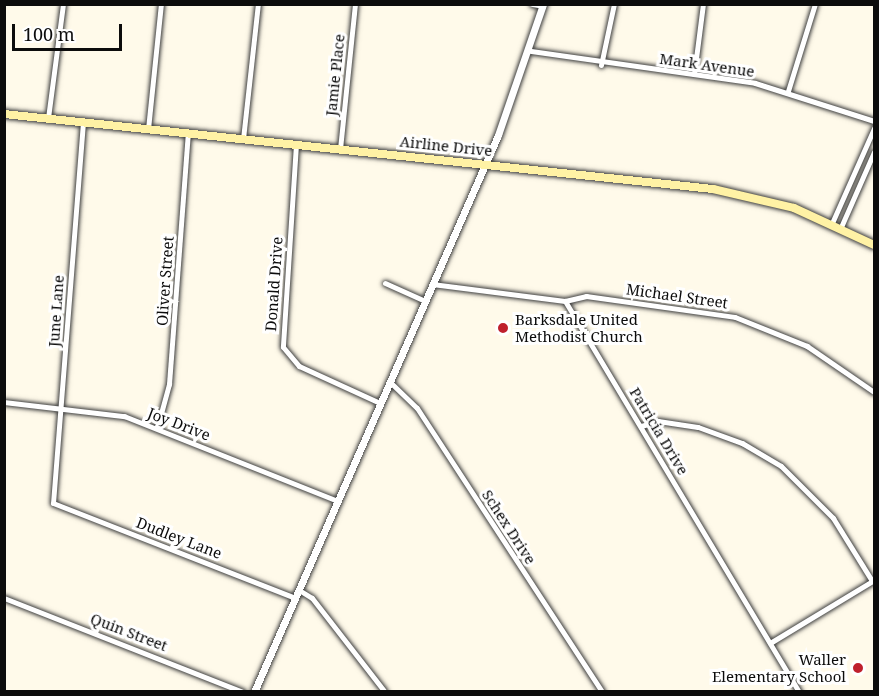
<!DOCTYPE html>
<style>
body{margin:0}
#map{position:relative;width:879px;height:696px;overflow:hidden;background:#fffaea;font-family:"Noto Serif",serif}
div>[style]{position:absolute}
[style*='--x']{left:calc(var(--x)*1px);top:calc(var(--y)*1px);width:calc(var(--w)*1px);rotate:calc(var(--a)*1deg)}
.roads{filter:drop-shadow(0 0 2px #3f3f3f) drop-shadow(0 0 2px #3f3f3f)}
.minor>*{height:5px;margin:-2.5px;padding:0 2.5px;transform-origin:2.5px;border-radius:2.5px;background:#fff}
.tertiary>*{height:7px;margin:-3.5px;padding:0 3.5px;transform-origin:3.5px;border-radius:3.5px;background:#fff}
.secondary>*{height:8px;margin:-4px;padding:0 4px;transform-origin:4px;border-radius:4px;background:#fff2a5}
.dots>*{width:16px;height:16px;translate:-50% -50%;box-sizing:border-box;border:3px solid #fff;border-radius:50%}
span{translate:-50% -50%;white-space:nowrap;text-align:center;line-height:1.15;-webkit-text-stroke:6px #fff;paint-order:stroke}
.street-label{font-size:15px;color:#0c0c0c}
.poi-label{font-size:15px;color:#0c0c0c}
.left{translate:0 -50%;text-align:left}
.right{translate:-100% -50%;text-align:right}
.frame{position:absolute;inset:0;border:6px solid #0c0c0c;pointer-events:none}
.scale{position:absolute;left:12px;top:24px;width:110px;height:27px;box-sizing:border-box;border:3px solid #0c0c0c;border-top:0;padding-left:8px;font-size:18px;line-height:21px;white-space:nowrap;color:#0c0c0c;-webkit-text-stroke:4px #fff;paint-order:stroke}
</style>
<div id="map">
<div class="roads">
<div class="minor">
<i style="--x:532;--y:4;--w:11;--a:10"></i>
<i style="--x:531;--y:51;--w:226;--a:8.1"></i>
<i style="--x:755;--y:83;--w:125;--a:17.7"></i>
<i style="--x:601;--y:65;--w:62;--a:-78"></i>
<i style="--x:694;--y:74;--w:71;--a:-82.7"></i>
<i style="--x:788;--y:91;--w:91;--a:-72.8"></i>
<i style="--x:48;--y:118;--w:115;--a:-82.5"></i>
<i style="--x:83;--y:122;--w:382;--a:94.5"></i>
<i style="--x:53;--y:503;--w:260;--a:21.4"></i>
<i style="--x:148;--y:129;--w:126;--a:-84.1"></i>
<i style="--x:243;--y:139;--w:136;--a:-83.7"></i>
<i style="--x:296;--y:144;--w:203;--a:93.7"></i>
<i style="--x:283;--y:347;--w:25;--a:50"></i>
<i style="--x:299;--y:366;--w:89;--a:24.6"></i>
<i style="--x:340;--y:149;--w:146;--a:-84.1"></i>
<i style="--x:832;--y:223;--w:104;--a:-66.1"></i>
<i style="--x:841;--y:227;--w:82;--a:-66.3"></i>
<i style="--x:385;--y:283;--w:44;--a:24.2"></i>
<i style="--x:432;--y:284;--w:134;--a:7.3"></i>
<i style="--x:565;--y:301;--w:456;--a:59.1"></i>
<i style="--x:565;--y:301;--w:22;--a:-13"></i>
<i style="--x:586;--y:296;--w:150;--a:8"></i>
<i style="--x:735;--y:317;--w:78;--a:21.9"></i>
<i style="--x:807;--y:346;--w:81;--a:34.5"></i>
<i style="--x:390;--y:382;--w:37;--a:44"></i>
<i style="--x:417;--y:408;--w:339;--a:56.9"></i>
<i style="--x:4;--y:402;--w:121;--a:6.7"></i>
<i style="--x:124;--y:416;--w:230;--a:21.7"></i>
<i style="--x:641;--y:426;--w:18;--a:-16"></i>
<i style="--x:658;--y:421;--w:40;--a:8.5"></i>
<i style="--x:698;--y:427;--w:47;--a:20"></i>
<i style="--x:742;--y:443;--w:45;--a:30.5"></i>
<i style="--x:781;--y:466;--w:74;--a:45"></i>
<i style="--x:833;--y:518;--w:74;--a:58.2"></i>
<i style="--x:157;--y:428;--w:46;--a:-74.7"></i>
<i style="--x:169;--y:384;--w:252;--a:-85.7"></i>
<i style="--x:299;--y:590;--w:15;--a:32"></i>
<i style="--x:312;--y:598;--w:119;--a:52.2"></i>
<i style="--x:4;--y:598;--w:257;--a:21.5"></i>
<i style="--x:770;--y:643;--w:122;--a:-31.2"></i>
</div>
<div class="tertiary">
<i style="--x:254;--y:692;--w:608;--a:-66.34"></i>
<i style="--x:498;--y:135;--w:139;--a:-71"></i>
</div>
<div class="secondary">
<i style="--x:4;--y:114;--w:713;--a:6.04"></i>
<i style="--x:713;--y:189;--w:83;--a:13.2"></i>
<i style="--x:794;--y:208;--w:88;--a:24.8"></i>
</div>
</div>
<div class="dots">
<i style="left:503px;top:328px;background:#bf202d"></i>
<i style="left:858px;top:668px;background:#bf202d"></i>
</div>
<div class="street-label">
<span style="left:707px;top:65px;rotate:8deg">Mark Avenue</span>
<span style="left:335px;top:75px;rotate:-84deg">Jamie Place</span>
<span style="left:446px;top:146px;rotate:6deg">Airline Drive</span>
<span style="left:165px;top:281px;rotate:-86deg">Oliver Street</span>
<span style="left:274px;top:284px;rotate:-86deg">Donald Drive</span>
<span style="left:677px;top:296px;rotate:8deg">Michael Street</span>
<span style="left:56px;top:311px;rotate:-86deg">June Lane</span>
<span style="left:179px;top:424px;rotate:21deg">Joy Drive</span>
<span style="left:659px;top:431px;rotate:59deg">Patricia Drive</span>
<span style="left:509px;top:527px;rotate:57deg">Schex Drive</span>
<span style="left:179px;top:538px;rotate:21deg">Dudley Lane</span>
<span style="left:129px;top:632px;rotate:21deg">Quin Street</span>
</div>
<div class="poi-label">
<span class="left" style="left:515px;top:328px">Barksdale United<br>Methodist Church</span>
<span class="right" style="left:846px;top:668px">Waller<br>Elementary School</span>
</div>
<div class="frame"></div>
<div class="scale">100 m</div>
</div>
